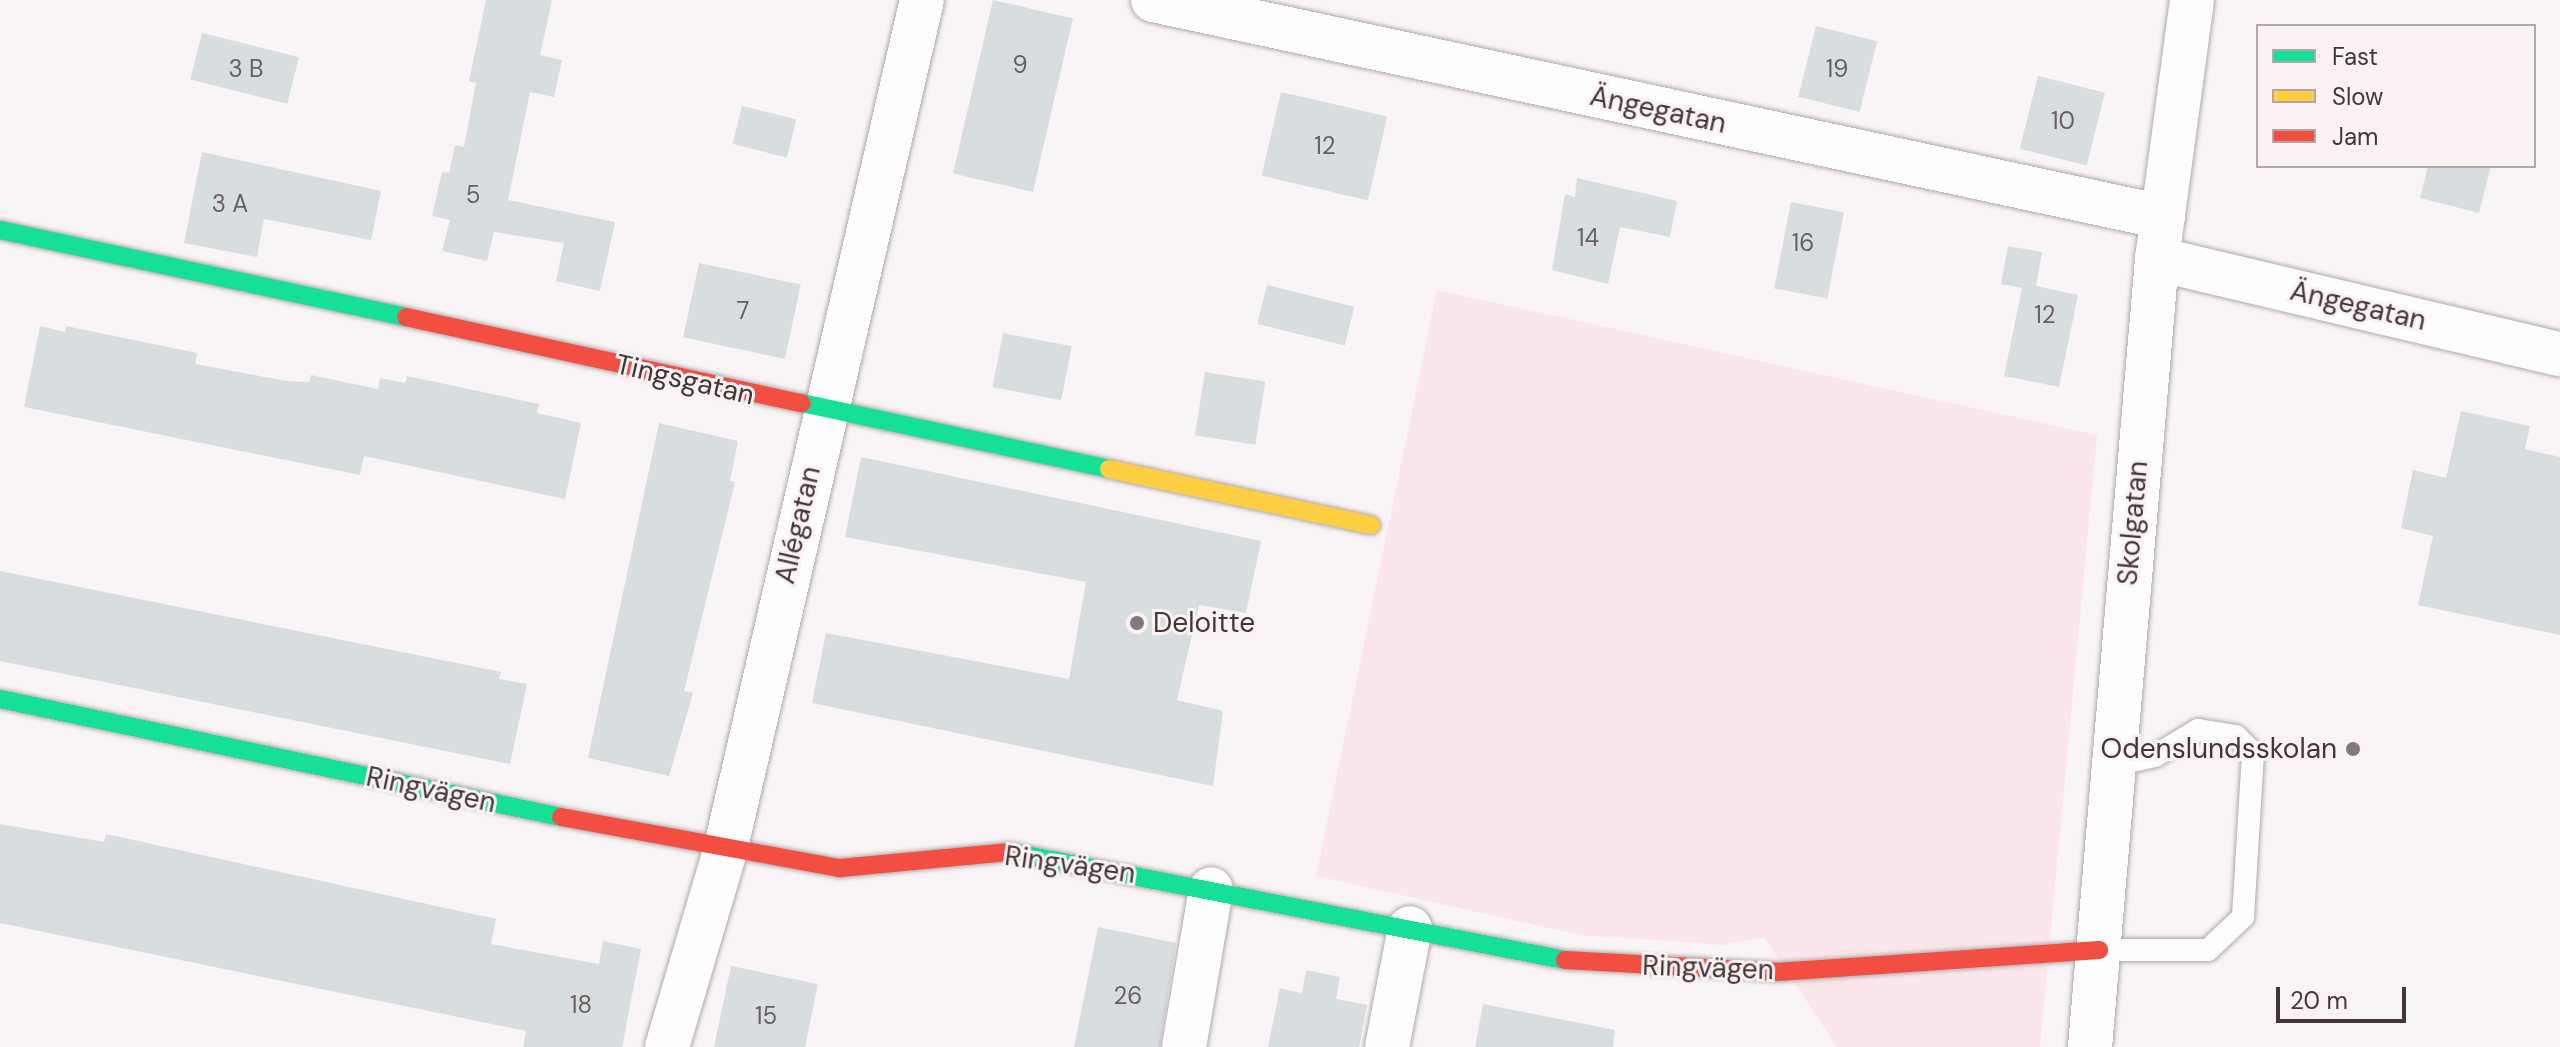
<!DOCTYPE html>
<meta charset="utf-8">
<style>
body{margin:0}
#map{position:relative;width:2560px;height:1047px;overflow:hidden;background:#f9f4f5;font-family:"DM Sans",sans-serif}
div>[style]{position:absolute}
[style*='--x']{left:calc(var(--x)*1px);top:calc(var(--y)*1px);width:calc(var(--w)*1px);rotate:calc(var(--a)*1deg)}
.green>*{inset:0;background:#fbe7eb}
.building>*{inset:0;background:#d8dddf;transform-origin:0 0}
.roads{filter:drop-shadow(0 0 2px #b1a8aa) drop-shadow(0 0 2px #b1a8aa)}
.lane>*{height:22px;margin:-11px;padding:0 11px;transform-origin:11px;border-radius:11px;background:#fefdfe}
.street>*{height:44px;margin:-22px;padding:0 22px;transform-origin:22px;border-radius:22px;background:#fefdfe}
.fast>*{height:18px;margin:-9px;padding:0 9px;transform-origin:9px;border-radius:9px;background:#16e098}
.slow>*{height:18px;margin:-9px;padding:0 9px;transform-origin:9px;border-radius:9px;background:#ffcf43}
.jam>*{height:18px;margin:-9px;padding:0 9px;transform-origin:9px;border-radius:9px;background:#f24e42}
.dots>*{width:22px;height:22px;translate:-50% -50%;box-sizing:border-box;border:4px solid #fbf2f4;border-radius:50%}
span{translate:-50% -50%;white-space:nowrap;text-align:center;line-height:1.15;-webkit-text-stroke:6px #fbf2f4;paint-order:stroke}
.number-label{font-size:24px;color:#695f62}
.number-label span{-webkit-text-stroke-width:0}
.street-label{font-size:28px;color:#443538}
.poi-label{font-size:28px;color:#443538}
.left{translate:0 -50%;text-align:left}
.right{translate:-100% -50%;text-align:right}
.legend{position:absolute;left:2256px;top:24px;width:280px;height:144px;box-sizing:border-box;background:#fbf2f4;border:2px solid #b2a6a9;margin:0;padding:10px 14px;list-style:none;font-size:24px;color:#443538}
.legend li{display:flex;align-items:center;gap:16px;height:40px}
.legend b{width:40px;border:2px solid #b2a6a9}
.scale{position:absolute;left:2276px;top:987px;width:130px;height:36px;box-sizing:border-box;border:4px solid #443538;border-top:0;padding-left:10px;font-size:24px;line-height:28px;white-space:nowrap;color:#443538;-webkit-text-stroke:6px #fbf2f4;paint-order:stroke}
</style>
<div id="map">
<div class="green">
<i style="clip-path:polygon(1437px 290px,2097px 435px,2040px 1047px,1837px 1047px,1764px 937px,1723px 945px,1580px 935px,1316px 876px)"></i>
</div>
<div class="building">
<i style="clip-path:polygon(486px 0,552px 0,540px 55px,562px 60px,554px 97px,530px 92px,508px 200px,615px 222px,600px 291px,556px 281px,564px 243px,494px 232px,487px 261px,442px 251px,450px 220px,432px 216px,442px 172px,449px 173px,455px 145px,464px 147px,476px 83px,469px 81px)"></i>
<i style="left:993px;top:0;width:82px;height:178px;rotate:13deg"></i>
<i style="left:1816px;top:26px;width:63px;height:73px;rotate:14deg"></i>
<i style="left:202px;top:33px;width:100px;height:48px;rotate:14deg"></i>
<i style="left:2038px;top:76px;width:69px;height:75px;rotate:14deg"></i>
<i style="left:1281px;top:92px;width:109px;height:86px;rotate:13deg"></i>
<i style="left:742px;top:106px;width:56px;height:39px;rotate:14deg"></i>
<i style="clip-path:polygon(202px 152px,381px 191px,371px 240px,264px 219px,257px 257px,184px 243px)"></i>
<i style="clip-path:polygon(2428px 166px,2491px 166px,2479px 213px,2420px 198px)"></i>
<i style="clip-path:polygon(1577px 178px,1677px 201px,1670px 237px,1620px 227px,1608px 284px,1552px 270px,1565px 194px,1575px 197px)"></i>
<i style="left:1791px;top:202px;width:54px;height:88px;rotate:11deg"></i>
<i style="clip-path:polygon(2008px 246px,2042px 252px,2036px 286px,2078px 295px,2059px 387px,2004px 376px,2022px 288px,2001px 284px)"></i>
<i style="left:699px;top:263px;width:104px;height:76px;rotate:12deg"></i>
<i style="left:1267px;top:285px;width:90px;height:40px;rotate:14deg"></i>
<i style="clip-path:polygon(40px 326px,65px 332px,66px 326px,197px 353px,195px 364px,287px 381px,309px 382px,311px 375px,378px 389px,380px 378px,405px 383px,407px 376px,539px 404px,537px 413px,581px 423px,565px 499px,364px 456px,360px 475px,24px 407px)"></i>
<i style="left:1003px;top:333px;width:70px;height:55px;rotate:11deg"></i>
<i style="left:1205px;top:372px;width:61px;height:64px;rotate:9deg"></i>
<i style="clip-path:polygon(2461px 411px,2530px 426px,2525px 449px,2560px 457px,2560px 635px,2418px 605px,2433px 536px,2401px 528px,2413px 470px,2446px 478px)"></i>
<i style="clip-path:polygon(659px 423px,738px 441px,730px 481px,735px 482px,684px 691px,693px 693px,669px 776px,588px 758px)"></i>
<i style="clip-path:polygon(861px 457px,1261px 541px,1246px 613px,1199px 605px,1177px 700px,1223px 711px,1213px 786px,812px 703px,826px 633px,1069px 679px,1086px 582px,845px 537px)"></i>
<i style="clip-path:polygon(0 571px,501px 672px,499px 679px,527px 684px,510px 764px,0 661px)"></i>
<i style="clip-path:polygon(0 824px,104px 842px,106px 834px,496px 919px,491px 944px,599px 964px,603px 941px,641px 949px,622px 1047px,523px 1047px,526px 1031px,0 923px)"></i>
<i style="clip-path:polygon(1098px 927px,1176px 943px,1160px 1047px,1074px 1047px)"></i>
<i style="clip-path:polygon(731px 966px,818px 984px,805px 1047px,714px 1047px)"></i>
<i style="clip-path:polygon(1306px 970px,1340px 977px,1336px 999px,1367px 1005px,1359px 1047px,1268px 1047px,1280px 988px,1302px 993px)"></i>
<i style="clip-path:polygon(1483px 1004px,1615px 1030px,1613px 1047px,1475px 1047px)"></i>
</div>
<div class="roads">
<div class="lane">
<i style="--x:2099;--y:950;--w:109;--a:0"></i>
<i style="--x:2208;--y:950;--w:48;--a:-43.3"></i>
<i style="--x:2243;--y:917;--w:164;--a:-86.5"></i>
<i style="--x:2253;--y:753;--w:24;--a:-135"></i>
<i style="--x:2236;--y:736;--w:38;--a:-171"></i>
<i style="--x:2198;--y:730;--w:50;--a:148.8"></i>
<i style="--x:2155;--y:756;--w:42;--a:167.6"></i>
</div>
<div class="street">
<i style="--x:1153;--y:0;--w:1033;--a:12.13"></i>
<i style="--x:2157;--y:259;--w:414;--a:13.3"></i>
<i style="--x:667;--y:1047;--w:204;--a:-73.5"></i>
<i style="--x:725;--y:851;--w:874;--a:-76.97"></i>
<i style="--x:1184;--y:1047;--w:160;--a:-80.3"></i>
<i style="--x:1387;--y:1047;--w:121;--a:-79.1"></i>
<i style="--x:2090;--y:1047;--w:791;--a:-85.14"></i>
<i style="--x:2157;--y:259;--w:261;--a:-82.3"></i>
</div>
<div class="fast">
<i style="--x:0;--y:230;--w:415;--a:12.1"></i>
<i style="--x:802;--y:403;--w:314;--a:12.1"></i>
<i style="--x:0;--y:699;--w:573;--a:11.88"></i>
<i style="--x:1010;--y:852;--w:565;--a:11.01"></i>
</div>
<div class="slow">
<i style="--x:1109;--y:469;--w:268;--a:12.1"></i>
</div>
<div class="jam">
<i style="--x:406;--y:317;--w:405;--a:12.3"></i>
<i style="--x:561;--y:817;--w:284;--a:10.4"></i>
<i style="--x:840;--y:868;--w:171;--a:-5.4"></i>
<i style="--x:1565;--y:960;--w:212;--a:3.2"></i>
<i style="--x:1777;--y:972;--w:323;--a:-3.9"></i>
</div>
</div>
<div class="dots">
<i style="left:1137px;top:623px;background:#83787a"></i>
<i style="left:2353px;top:749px;background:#83787a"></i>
</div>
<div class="number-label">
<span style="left:1020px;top:65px">9</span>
<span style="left:246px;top:69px">3 B</span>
<span style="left:1837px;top:69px">19</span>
<span style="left:2063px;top:121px">10</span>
<span style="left:1325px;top:146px">12</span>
<span style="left:473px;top:195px">5</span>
<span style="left:230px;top:204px">3 A</span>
<span style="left:1588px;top:238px">14</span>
<span style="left:1803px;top:243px">16</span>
<span style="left:743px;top:311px">7</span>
<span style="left:2045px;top:315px">12</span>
<span style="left:1128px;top:996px">26</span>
<span style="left:581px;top:1005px">18</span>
<span style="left:766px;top:1016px">15</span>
</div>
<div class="street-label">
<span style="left:1658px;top:110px;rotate:12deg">Ängegatan</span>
<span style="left:2358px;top:306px;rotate:13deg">Ängegatan</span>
<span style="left:685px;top:380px;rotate:13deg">Tingsgatan</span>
<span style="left:2133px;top:523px;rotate:-85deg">Skolgatan</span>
<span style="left:798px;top:525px;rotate:-77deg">Allégatan</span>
<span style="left:431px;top:790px;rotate:12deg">Ringvägen</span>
<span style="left:1070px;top:865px;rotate:8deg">Ringvägen</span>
<span style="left:1708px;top:968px;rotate:2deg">Ringvägen</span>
</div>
<div class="poi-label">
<span class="left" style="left:1153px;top:623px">Deloitte</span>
<span class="right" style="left:2337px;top:749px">Odenslundsskolan</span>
</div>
<ul class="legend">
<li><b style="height:10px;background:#16e098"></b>Fast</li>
<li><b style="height:10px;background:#ffcf43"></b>Slow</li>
<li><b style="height:10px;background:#f24e42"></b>Jam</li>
</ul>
<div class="scale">20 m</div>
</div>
